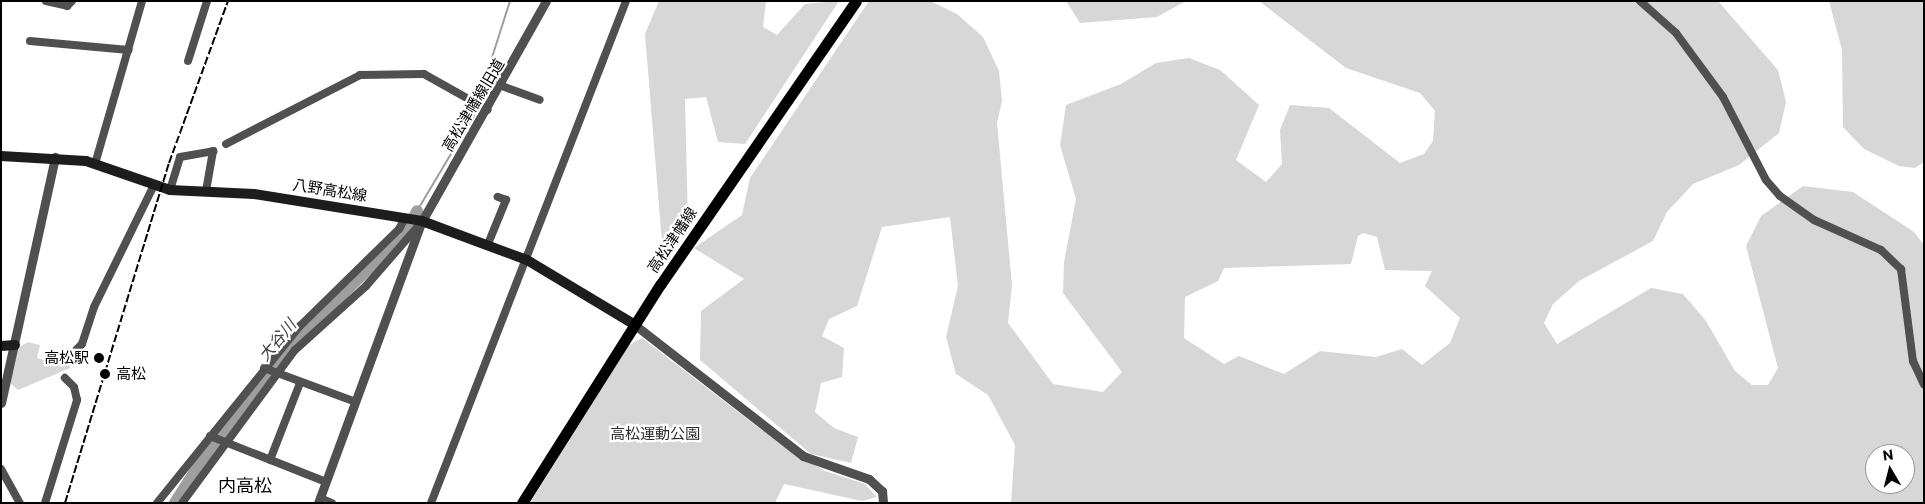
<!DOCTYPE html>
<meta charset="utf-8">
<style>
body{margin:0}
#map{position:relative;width:1925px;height:504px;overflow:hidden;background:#fff;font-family:Commissioner,"Noto Sans JP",sans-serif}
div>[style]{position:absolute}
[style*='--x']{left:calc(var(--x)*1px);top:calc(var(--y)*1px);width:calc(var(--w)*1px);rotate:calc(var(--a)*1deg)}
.green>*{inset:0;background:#d7d7d7}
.stream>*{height:2px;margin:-1px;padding:0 1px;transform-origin:1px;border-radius:1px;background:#9e9e9e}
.river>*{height:12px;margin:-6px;padding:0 6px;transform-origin:6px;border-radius:6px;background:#9e9e9e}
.minor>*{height:8px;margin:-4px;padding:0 4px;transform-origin:4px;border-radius:4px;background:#505050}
.tertiary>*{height:9px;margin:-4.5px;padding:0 4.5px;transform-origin:4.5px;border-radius:4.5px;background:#505050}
.secondary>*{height:10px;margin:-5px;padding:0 5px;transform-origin:5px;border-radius:5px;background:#1d1d1d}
.primary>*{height:11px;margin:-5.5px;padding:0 5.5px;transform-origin:5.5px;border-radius:5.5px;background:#000}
.rail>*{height:2px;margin-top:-1px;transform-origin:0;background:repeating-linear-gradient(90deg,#000 0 8px,transparent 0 10.5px)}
.dots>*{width:14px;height:14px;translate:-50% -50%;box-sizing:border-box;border:2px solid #fff;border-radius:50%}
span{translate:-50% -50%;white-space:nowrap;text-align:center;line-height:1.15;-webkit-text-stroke:4.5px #fff;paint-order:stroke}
.street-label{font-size:15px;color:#000}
.poi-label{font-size:15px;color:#000}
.right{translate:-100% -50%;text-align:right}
.left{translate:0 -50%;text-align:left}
.park-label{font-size:15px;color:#2e2e2e}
.water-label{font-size:16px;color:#3f3f3f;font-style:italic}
.quarter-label{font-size:18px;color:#000}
.frame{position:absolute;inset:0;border:2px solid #000;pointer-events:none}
.north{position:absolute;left:1865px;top:444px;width:50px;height:50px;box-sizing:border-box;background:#fff;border:1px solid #999;border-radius:50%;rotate:352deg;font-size:14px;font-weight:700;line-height:20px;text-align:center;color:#000}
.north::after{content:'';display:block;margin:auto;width:18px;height:22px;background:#000;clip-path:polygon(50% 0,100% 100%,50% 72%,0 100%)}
</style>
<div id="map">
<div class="green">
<i style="clip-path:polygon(659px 1px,766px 1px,763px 27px,777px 35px,805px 4px,839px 1px,745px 144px,718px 142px,706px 97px,685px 99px,688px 225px,662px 243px,645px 34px)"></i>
<i style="clip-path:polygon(evenodd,869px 1px,930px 1px,957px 14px,983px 37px,999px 71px,1002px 101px,997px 123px,1012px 285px,1008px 323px,1053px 384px,1103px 392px,1122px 372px,1063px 293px,1064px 262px,1076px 199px,1060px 145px,1066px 105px,1121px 84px,1156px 63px,1189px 58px,1220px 70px,1259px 105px,1236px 160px,1266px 182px,1282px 164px,1280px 130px,1290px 105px,1329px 108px,1400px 163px,1424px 154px,1433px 141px,1435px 111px,1420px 93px,1346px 68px,1259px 1px,1718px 1px,1778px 70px,1786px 102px,1779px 133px,1739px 165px,1693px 184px,1667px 212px,1653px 241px,1579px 281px,1553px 304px,1544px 323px,1557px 344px,1651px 288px,1683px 294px,1706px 321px,1735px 371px,1752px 385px,1768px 385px,1778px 368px,1746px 246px,1761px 216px,1803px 186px,1853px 192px,1914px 232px,1924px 245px,1924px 503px,1011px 503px,1015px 445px,988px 395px,956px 374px,946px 337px,958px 286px,950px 217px,882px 227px,857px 306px,829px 319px,822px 336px,844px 348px,842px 377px,821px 383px,815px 412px,834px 428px,858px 437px,851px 463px,811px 454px,700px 360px,701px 311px,744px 279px,694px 248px,742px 215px,750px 178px,869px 1px,1363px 233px,1377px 237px,1385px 270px,1432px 271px,1425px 286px,1460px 318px,1450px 343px,1422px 365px,1402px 349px,1376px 357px,1320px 351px,1284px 374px,1239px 356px,1224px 364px,1184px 338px,1185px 297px,1218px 281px,1224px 268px,1351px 264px,1358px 236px,1363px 233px,869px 1px,1875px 454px,1905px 454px,1905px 484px,1875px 484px,1875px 454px)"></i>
<i style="clip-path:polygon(1066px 1px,1186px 1px,1157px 17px,1080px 23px)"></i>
<i style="clip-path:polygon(1829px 1px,1924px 1px,1924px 162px,1915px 168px,1899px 166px,1864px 149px,1843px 127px,1842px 50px)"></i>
<i style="clip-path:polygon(642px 338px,784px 447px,825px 471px,865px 484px,877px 497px,862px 501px,784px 484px,775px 503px,530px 503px,629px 345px)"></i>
<i style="clip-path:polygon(28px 342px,40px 345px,37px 358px,54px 363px,58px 350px,68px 352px,70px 368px,18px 390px,9px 382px,16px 349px)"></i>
</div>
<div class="stream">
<i style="--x:482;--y:103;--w:19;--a:-62"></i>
<i style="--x:491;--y:86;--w:16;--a:-101"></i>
<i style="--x:488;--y:70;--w:72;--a:-72.3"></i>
<i style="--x:417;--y:211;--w:121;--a:-59.2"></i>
</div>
<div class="river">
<i style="--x:175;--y:503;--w:59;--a:-57.4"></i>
<i style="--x:207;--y:453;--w:145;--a:-51.7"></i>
<i style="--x:297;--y:339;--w:156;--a:-44.7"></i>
<i style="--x:408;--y:229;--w:20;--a:-63"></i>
</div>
<div class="minor">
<i style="--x:46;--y:1;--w:22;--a:13"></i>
<i style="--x:67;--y:6;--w:7;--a:-45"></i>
<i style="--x:1640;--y:1;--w:48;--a:41.6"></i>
<i style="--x:1676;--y:33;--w:79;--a:53.7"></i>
<i style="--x:1723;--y:97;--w:93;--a:62.6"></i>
<i style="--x:1766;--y:180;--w:21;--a:49"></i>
<i style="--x:1780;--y:196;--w:42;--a:35.2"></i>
<i style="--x:1814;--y:220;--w:73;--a:24.1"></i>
<i style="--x:1881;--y:250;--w:28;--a:44"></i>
<i style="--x:1901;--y:269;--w:93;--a:82.6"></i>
<i style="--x:1913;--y:361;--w:26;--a:65"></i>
<i style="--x:30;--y:41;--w:99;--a:5.2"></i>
<i style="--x:188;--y:61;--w:63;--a:-72.4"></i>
<i style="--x:502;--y:86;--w:40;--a:20.2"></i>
<i style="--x:226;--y:144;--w:151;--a:-27.2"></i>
<i style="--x:360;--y:75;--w:64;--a:-0.9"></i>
<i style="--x:424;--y:74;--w:73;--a:29.4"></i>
<i style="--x:95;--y:164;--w:170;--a:-73.9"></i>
<i style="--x:170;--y:190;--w:34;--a:-73"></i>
<i style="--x:180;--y:157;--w:34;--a:-10"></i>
<i style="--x:213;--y:151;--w:41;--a:99.9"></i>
<i style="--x:488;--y:244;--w:48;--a:-67.8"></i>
<i style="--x:506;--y:200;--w:9;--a:-159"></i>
<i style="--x:72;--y:354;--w:14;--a:-45"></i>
<i style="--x:82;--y:344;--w:39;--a:-72"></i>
<i style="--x:94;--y:307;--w:134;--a:-63.8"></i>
<i style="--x:264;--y:368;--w:98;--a:20.3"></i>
<i style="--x:210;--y:436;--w:125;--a:21.6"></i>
<i style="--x:270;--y:460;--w:83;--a:-68.7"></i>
<i style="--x:1;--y:469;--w:39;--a:61"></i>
<i style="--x:320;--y:498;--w:13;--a:23"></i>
<i style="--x:45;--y:503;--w:108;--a:-72.7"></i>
<i style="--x:77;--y:400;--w:13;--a:-103"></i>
<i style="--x:74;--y:387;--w:13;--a:-135"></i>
<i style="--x:157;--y:503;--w:228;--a:-51.1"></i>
<i style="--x:300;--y:326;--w:139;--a:-44.4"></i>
<i style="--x:399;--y:229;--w:13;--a:-61"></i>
<i style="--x:182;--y:503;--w:190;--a:-53.6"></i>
<i style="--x:295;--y:350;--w:96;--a:-42"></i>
<i style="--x:366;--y:286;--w:82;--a:-48.9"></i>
<i style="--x:431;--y:503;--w:539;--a:-68.77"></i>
</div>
<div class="tertiary">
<i style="--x:635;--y:325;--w:213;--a:37.9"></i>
<i style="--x:803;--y:456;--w:70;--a:19.2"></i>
<i style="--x:869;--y:479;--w:18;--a:43"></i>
<i style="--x:882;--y:491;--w:12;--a:85"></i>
<i style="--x:1;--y:403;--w:252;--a:-77.6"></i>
<i style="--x:318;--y:503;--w:301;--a:-69.8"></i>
<i style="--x:422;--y:221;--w:253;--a:-60.6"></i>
</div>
<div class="secondary">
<i style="--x:1;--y:156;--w:85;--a:3.4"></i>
<i style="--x:86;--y:161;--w:89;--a:19"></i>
<i style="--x:170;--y:190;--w:84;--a:2.7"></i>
<i style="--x:254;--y:194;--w:170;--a:9.1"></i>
<i style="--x:422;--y:221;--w:112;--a:20.4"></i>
<i style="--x:527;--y:260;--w:126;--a:31"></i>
<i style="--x:1;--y:346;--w:14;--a:-4"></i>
</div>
<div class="primary">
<i style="--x:522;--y:503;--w:258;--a:-57.7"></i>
<i style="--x:660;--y:285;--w:345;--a:-55.4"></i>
</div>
<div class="rail">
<i style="--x:65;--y:503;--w:356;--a:-73"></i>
<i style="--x:169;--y:163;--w:172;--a:-70"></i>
</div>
<div class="dots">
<i style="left:99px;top:358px;background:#000"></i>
<i style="left:105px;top:374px;background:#000"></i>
</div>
<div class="street-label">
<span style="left:473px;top:105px;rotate:-59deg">高松津幡線旧道</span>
<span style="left:330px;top:190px;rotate:9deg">八野高松線</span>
<span style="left:672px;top:240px;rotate:-56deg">高松津幡線</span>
</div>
<div class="poi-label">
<span class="right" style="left:89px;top:358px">高松駅</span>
<span class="left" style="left:116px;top:374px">高松</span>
</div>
<div class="park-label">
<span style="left:655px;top:434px">高松運動公園</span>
</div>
<div class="water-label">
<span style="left:277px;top:340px;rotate:-50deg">大谷川</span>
</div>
<div class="quarter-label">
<span style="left:245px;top:485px">内高松</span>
</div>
<div class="frame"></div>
<div class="north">N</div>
</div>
